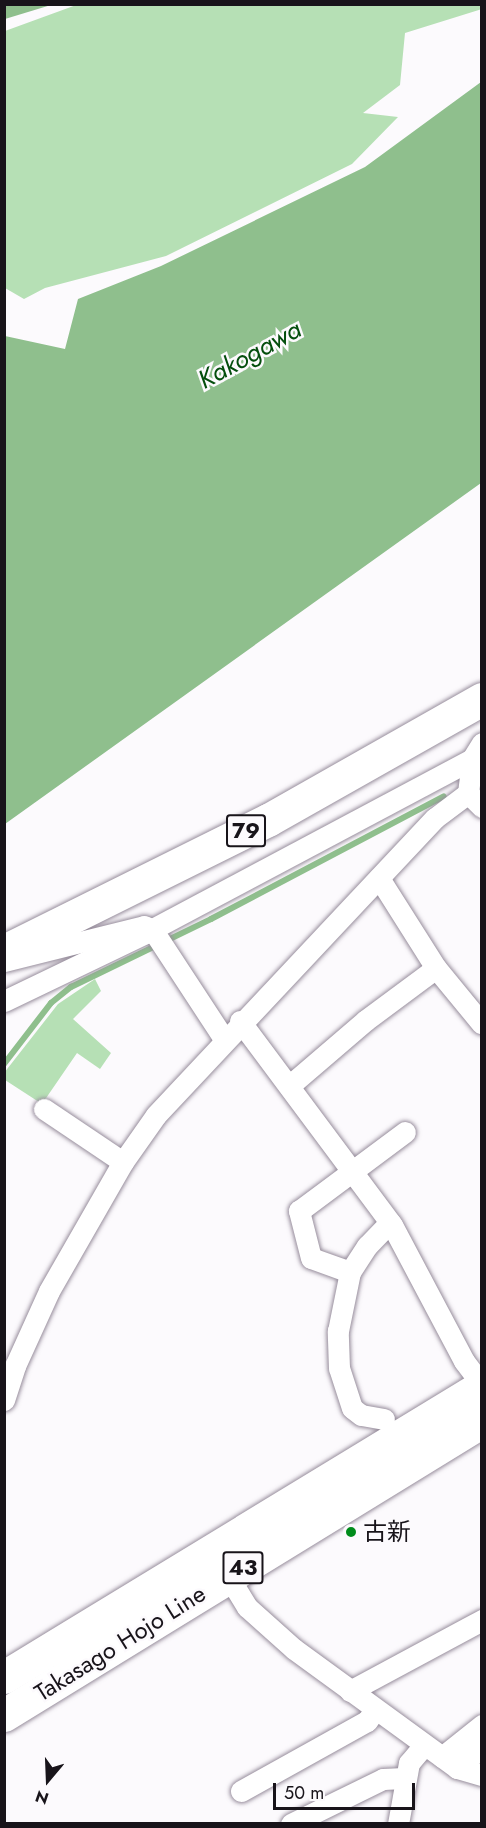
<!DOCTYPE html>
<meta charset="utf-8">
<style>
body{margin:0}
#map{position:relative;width:486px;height:1828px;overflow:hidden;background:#fcfafd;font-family:Jost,"Noto Sans JP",sans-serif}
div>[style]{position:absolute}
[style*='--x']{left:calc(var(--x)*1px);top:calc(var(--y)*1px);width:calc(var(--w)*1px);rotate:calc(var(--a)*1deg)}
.green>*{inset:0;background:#b6e0b5}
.water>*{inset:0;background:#8fbf8d}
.stream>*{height:6px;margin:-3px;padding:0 3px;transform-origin:3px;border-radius:3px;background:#8fbf8d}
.roads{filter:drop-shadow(0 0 2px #978d9c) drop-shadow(0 0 2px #978d9c)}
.minor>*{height:21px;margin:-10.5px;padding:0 10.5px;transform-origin:10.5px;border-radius:10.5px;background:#fff}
.primary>*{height:33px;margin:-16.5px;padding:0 16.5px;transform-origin:16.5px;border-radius:16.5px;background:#fff}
.dots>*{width:16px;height:16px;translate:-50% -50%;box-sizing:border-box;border:3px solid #fcfafd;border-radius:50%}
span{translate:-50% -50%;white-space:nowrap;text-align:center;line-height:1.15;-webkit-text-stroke:5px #fcfafd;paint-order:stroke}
.shield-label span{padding:2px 4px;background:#fcfafd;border:2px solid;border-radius:4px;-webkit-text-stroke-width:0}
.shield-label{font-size:22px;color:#18141a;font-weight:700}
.poi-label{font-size:24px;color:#18141a}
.left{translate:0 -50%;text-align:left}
.street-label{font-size:24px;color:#18141a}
.water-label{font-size:26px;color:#044e0d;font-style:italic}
.frame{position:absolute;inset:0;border:6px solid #18141a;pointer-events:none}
.north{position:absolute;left:18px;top:1750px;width:60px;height:60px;-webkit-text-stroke:4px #fcfafd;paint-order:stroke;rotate:199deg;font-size:16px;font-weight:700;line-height:24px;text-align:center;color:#18141a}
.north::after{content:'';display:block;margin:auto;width:21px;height:27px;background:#18141a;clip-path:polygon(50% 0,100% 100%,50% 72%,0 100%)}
.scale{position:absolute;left:273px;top:1783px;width:142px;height:27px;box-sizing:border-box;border:3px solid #18141a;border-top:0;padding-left:8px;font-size:18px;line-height:21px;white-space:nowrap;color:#18141a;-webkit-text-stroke:4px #fcfafd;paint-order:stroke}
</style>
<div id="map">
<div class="green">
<i style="clip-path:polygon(79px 4px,481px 4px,482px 9px,405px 33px,400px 85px,363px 113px,398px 117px,352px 164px,166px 256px,45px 288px,24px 299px,5px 288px,5px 31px)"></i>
<i style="clip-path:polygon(95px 979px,101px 991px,73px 1019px,111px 1053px,100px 1069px,77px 1053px,42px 1104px,5px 1080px,4px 1073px,58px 1004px)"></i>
</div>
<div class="water">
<i style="clip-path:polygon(5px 4px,51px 4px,51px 5px,5px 19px)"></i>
<i style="clip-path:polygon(481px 82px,481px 483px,5px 824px,5px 336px,65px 349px,78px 299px,161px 266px,365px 167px)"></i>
</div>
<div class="stream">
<i style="--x:480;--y:779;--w:2;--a:-27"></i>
<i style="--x:4;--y:1064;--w:77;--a:-52.4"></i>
<i style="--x:51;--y:1003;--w:26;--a:-39"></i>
<i style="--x:71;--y:987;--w:156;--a:-25.9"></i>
<i style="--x:211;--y:919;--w:263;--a:-27.8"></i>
</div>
<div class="roads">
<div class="minor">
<i style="--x:468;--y:793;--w:20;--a:45"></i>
<i style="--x:379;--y:878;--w:107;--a:57.7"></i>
<i style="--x:436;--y:968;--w:72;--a:50.6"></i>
<i style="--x:4;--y:961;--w:144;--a:-14"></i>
<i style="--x:144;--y:926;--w:9;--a:21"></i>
<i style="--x:152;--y:929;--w:131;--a:56.8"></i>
<i style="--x:4;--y:1001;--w:157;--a:-25.7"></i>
<i style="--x:145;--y:933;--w:370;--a:-28"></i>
<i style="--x:240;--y:1021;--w:254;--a:53.3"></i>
<i style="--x:392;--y:1225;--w:154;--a:62.1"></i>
<i style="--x:464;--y:1361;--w:30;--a:53"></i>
<i style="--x:289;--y:1086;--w:101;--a:-40.6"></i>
<i style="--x:366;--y:1020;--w:87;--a:-36.6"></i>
<i style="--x:44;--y:1109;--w:95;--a:33.9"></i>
<i style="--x:350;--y:1272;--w:41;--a:-160.3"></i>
<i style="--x:311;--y:1258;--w:49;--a:-104.3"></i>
<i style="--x:299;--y:1211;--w:132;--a:-36.7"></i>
<i style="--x:4;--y:1400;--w:36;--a:-72"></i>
<i style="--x:15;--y:1366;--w:82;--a:-65.6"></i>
<i style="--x:49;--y:1291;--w:149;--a:-60.2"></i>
<i style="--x:123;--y:1162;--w:57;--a:-54.9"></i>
<i style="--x:156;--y:1115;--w:407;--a:-46.8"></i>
<i style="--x:435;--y:818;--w:41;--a:-37.1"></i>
<i style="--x:468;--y:793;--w:34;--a:-83"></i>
<i style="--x:472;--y:759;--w:19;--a:-58"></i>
<i style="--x:384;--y:1419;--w:23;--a:-170"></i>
<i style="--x:361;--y:1415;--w:11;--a:-142"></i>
<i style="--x:352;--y:1408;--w:42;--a:-108"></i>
<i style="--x:339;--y:1368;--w:37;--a:-92"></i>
<i style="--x:338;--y:1331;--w:60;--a:-78.5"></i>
<i style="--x:350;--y:1272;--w:31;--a:-57"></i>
<i style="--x:367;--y:1246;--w:33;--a:-46"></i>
<i style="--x:222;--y:1566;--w:48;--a:58.6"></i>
<i style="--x:247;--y:1607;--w:63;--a:41.8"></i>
<i style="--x:294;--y:1649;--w:202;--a:36.1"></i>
<i style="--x:457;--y:1768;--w:26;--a:16"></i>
<i style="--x:350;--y:1691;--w:150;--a:-28.3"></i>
<i style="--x:442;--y:1757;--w:51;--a:-38.7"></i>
<i style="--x:457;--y:1768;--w:33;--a:-40"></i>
<i style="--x:241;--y:1791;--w:144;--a:-29.1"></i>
<i style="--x:367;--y:1721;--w:14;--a:-54"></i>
<i style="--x:291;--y:1824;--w:102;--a:-26.1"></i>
<i style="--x:383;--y:1779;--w:21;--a:-3"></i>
<i style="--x:398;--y:1824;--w:62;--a:-79.8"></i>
<i style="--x:409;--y:1763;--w:23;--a:-50"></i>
</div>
<div class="primary">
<i style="--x:4;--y:951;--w:295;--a:-26.4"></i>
<i style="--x:268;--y:820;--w:246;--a:-29.5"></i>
<i style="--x:4;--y:1677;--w:560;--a:-31.33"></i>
<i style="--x:4;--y:1715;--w:561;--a:-31.59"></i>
</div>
</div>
<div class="dots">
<i style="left:351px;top:1532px;background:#008c1b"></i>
</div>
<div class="shield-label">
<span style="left:246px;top:831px">79</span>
<span style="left:243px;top:1568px">43</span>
</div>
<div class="poi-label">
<span class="left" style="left:363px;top:1532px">古新</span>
</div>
<div class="street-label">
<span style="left:120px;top:1643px;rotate:-32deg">Takasago Hojo Line</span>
</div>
<div class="water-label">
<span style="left:250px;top:355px;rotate:-29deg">Kakogawa</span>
</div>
<div class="frame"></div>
<div class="north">N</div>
<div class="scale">50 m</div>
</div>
